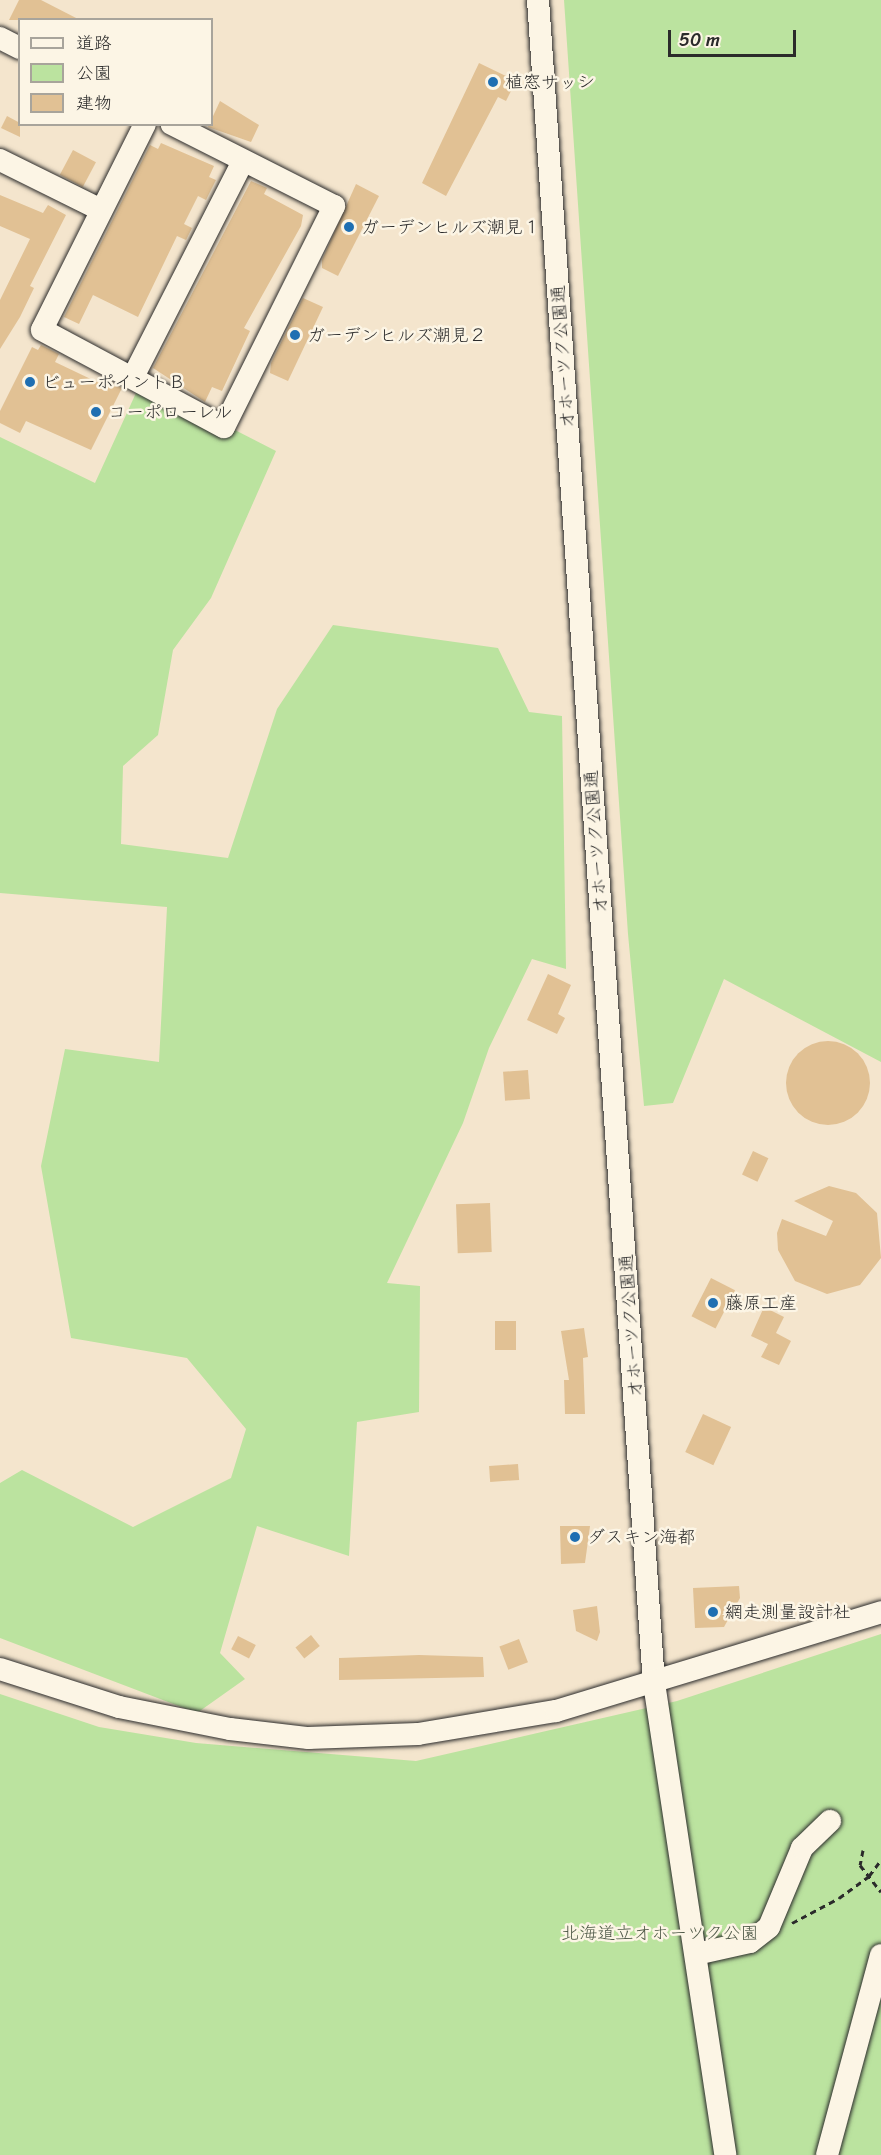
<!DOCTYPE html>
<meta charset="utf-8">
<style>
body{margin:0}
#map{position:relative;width:881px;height:2155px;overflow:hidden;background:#f4e5cd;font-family:Sriracha,"Klee One",sans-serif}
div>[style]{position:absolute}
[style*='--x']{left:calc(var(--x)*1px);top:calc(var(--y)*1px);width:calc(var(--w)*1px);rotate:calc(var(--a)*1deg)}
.green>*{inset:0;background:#bbe39f}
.building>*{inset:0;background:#e1c194;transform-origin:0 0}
.round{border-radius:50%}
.path>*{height:3px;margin-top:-1.5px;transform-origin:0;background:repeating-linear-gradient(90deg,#2b2b2b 0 6px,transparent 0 10.5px)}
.roads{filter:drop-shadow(0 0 2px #2b2b2b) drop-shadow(0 0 2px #2b2b2b)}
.minor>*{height:22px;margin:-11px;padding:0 11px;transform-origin:11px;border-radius:11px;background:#fcf5e5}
.dots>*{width:16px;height:16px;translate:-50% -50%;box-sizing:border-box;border:3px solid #fcf5e5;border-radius:50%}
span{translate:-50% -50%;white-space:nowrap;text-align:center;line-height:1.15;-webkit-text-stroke:5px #fcf5e5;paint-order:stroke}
.poi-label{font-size:18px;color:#2b2b2b}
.left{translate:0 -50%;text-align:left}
.street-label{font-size:18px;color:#2b2b2b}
.park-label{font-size:18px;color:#4f5948}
.legend{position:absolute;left:18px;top:18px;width:195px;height:108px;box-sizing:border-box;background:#fcf5e5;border:2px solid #a8a49b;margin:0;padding:8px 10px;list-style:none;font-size:18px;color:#2b2b2b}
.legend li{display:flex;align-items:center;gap:12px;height:30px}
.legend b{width:30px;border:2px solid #a8a49b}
.scale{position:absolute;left:668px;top:30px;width:128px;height:27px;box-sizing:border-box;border:3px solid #2b2b2b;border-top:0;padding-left:8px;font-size:18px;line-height:21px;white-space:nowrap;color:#2b2b2b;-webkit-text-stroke:4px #fcf5e5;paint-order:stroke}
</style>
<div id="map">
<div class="green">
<i style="clip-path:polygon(564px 0,881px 0,881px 1062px,724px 979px,673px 1103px,644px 1106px,628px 934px)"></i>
<i style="clip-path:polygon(141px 382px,276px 451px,211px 598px,173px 650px,158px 735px,123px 766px,121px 844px,228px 858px,277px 709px,333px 625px,498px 648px,529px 712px,562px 716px,566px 969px,532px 959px,489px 1048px,463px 1123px,387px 1283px,420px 1286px,419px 1412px,357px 1422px,349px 1556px,257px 1526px,220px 1653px,245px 1679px,197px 1713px,0 1638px,0 1483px,22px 1470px,133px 1527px,231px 1478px,246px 1429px,187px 1358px,71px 1338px,41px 1166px,65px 1049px,159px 1062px,167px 907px,0 893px,0 437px,95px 483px)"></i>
<i style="clip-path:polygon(881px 1634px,881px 2155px,0 2155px,0 1694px,99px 1727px,196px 1743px,416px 1761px,677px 1701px)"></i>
</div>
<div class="building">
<i style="clip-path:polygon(19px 0,41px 0,80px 20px,9px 20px)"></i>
<i style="clip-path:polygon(479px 63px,516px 81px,506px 101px,498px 97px,446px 196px,422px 183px)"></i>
<i style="clip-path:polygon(220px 101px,259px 125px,251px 142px,208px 127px)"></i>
<i style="clip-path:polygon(7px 116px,20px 123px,20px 137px,1px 128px)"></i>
<i style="clip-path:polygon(161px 143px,214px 166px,209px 177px,216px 180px,206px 200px,198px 196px,184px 224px,192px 228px,186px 240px,177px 236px,138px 317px,93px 295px,79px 324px,64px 317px,150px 145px,158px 149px)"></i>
<i style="left:73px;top:150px;width:26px;height:28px;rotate:28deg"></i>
<i style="clip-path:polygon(251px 181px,267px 188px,264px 194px,303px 215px,301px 226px,244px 328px,250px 331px,222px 391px,212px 387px,205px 402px,153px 368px)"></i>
<i style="clip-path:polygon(356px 184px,379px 196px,338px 276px,322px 268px,322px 260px)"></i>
<i style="clip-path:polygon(0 195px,43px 213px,48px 205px,66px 215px,30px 286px,34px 288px,20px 317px,0 349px,0 300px,30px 239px,0 226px)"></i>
<i style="clip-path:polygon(303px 298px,323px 307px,288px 381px,270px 373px,271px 363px)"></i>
<i style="clip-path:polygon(41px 345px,59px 354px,55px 362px,97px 382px,104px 385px,107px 380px,122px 388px,91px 450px,26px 421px,20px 433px,0 423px,0 411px,32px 347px,38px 350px)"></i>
<i style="clip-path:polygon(548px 974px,571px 985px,558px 1014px,565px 1018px,557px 1034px,527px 1020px)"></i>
<i class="round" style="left:786px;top:1041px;width:84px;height:84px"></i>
<i style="left:528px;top:1070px;width:29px;height:25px;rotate:86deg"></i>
<i style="left:753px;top:1151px;width:17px;height:26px;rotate:25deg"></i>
<i style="clip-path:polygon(829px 1186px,856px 1193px,877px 1213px,881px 1258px,860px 1285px,827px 1294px,795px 1281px,778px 1250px,777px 1233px,782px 1219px,826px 1236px,833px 1221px,794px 1201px)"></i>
<i style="left:490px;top:1203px;width:49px;height:34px;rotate:88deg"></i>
<i style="left:711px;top:1278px;width:27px;height:43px;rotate:27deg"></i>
<i style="clip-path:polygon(764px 1307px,784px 1317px,776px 1333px,791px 1341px,779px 1365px,761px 1357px,768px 1344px,751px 1336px)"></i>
<i style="left:495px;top:1321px;width:21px;height:29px"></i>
<i style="clip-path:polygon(584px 1328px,588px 1357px,583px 1358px,585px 1414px,565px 1414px,564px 1380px,569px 1380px,561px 1331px)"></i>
<i style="left:703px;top:1414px;width:31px;height:42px;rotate:25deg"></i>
<i style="left:518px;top:1464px;width:16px;height:29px;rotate:86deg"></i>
<i style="clip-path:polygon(560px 1526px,590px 1526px,585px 1563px,561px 1564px)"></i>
<i style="clip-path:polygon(739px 1586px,740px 1598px,724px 1627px,695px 1628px,693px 1588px)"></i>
<i style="clip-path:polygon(597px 1606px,600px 1632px,597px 1641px,576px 1631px,573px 1610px)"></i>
<i style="left:311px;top:1635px;width:14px;height:20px;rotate:51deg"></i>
<i style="left:238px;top:1636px;width:20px;height:15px;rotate:27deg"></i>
<i style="left:519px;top:1639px;width:25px;height:21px;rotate:69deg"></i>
<i style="clip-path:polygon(419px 1655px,483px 1657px,484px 1677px,339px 1680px,339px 1658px)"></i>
</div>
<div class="path">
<i style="--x:863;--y:1850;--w:15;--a:101"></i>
<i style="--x:860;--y:1865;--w:34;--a:52"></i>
<i style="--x:792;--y:1923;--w:53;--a:-28"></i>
<i style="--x:839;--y:1898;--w:37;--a:-36"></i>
<i style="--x:869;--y:1876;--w:20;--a:-53"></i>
</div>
<div class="roads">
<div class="minor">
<i style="--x:538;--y:0;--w:1687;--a:86.06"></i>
<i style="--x:654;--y:1683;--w:477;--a:81.4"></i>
<i style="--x:0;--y:38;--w:22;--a:27"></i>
<i style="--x:145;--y:124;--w:230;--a:116.6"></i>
<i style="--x:42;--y:330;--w:206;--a:28.1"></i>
<i style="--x:224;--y:427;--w:247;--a:-63.5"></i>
<i style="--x:334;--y:206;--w:182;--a:-153.2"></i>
<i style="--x:0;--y:160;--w:113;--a:26.3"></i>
<i style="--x:133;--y:377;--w:242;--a:-63"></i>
<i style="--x:0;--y:1669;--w:125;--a:17.7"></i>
<i style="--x:119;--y:1707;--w:113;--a:11.2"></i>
<i style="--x:230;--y:1729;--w:79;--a:6.6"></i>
<i style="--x:308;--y:1738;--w:110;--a:-2.1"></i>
<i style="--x:418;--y:1734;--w:140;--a:-9.5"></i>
<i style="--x:556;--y:1711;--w:340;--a:-16.9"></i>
<i style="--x:696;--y:1954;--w:55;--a:-12.5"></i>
<i style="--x:750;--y:1942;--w:24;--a:-38"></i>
<i style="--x:769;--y:1927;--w:86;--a:-67.3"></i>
<i style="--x:802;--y:1848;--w:39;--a:-44"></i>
<i style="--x:827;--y:2155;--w:207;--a:-74.9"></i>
</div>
</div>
<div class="dots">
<i style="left:493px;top:82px;background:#1f6fb2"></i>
<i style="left:349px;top:227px;background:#1f6fb2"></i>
<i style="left:295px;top:335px;background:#1f6fb2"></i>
<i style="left:30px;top:382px;background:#1f6fb2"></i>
<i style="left:96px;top:412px;background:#1f6fb2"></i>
<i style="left:713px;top:1303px;background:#1f6fb2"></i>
<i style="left:575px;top:1537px;background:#1f6fb2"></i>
<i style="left:713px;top:1612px;background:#1f6fb2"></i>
</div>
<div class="poi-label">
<span class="left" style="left:505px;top:82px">植窓サッシ</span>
<span class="left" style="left:361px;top:227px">ガーデンヒルズ潮見１</span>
<span class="left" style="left:307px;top:335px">ガーデンヒルズ潮見２</span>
<span class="left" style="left:42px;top:382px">ビューポイントＢ</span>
<span class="left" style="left:108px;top:412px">コーポローレル</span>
<span class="left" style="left:725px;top:1303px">藤原工産</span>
<span class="left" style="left:587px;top:1537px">ダスキン海都</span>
<span class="left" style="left:725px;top:1612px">網走測量設計社</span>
</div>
<div class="street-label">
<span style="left:563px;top:357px;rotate:-94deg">オホーツク公園通</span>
<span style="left:596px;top:842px;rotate:-94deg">オホーツク公園通</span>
<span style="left:631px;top:1326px;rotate:-94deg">オホーツク公園通</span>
</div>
<div class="park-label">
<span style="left:660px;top:1933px">北海道立オホーツク公園</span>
</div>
<ul class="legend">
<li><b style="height:8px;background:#fcf5e5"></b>道路</li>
<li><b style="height:16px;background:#bbe39f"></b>公園</li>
<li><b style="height:16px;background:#e1c194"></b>建物</li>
</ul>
<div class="scale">50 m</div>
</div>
